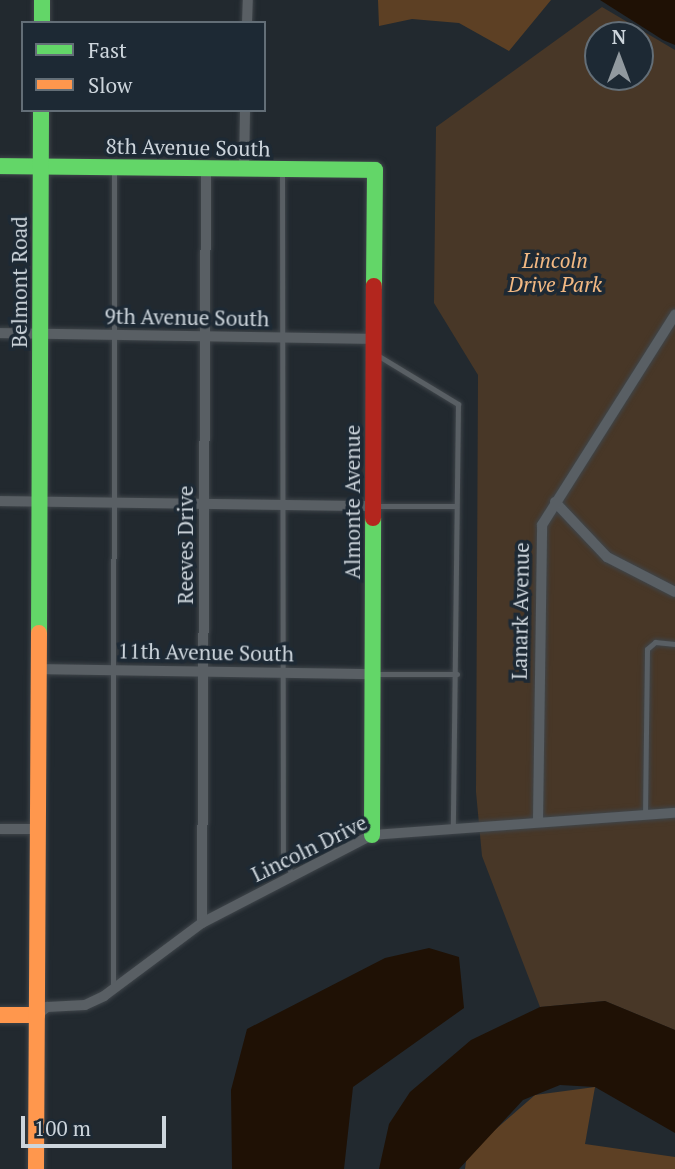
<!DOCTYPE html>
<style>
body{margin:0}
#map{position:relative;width:675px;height:1169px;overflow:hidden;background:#22292f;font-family:"PT Serif",serif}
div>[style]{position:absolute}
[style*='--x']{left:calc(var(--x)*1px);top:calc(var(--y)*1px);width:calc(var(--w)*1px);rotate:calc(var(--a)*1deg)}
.green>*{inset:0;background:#483727}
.forest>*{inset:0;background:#5d4024}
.water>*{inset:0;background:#1f1105}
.roads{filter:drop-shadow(0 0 2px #3f454a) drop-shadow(0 0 2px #3f454a)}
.lane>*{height:5px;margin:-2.5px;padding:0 2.5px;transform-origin:2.5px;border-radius:2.5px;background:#595f64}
.street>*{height:10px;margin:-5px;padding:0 5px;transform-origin:5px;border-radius:5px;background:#595f64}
.fast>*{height:16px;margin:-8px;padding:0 8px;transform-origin:8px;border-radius:8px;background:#63d668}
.slow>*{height:16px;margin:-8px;padding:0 8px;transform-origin:8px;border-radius:8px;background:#ff974d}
.jam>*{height:16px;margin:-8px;padding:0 8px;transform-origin:8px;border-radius:8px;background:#b3261e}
span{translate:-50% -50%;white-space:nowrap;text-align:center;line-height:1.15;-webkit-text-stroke:7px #1d2934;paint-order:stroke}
.street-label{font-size:21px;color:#cdd5dc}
.park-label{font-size:21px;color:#f3b983;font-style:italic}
.legend{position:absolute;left:21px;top:21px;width:245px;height:91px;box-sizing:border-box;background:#1d2934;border:2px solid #636e77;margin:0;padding:9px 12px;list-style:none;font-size:21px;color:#cdd5dc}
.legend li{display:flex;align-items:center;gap:14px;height:35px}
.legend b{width:35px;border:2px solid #636e77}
.north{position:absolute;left:584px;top:21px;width:70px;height:70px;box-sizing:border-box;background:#1d2934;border:2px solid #636e77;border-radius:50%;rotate:0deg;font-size:19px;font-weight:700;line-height:28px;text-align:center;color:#cdd5dc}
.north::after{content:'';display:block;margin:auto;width:24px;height:32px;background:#91999f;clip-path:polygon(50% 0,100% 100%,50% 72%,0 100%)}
.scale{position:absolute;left:21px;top:1116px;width:145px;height:32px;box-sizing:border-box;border:4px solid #cdd5dc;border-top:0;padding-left:9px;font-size:21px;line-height:24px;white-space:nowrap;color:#cdd5dc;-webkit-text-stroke:5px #1d2934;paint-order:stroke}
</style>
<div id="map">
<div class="green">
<i style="clip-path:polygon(evenodd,602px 7px,675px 50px,675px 1030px,605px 1001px,540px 1007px,482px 856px,476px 792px,478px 375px,434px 303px,436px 127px,602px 7px,598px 35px,640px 35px,640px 77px,598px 77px,598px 35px)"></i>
</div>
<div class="forest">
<i style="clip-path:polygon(378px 0,551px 0,509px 51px,459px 23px,412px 19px,379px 26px)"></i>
<i style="clip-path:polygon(595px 1087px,585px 1144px,675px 1157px,675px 1169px,465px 1169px,467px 1154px,535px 1095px)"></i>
</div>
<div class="water">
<i style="clip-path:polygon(600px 0,675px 0,675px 45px,663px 40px)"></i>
<i style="clip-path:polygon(429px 948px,459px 957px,464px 1008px,353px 1087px,344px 1169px,232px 1169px,231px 1090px,247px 1029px,385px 958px)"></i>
<i style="clip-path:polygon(605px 1001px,675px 1030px,675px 1133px,595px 1087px,560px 1085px,523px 1100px,459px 1169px,379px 1169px,389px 1124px,410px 1092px,471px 1040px,540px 1007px)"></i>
</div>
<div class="roads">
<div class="lane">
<i style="--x:282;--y:172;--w:682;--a:89.92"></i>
<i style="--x:283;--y:854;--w:25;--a:67"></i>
<i style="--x:377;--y:355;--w:95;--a:31.2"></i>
<i style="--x:458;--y:404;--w:424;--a:90.7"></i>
<i style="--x:376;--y:506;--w:80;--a:0"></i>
<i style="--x:376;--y:674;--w:81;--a:0"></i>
<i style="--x:645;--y:815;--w:166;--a:-89.3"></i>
<i style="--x:647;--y:649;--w:11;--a:-41"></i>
<i style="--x:655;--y:642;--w:20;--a:6"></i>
<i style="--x:113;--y:990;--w:820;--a:-89.93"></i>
</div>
<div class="street">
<i style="--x:247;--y:23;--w:23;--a:-88"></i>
<i style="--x:244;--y:169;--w:59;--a:-89"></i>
<i style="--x:0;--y:333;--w:374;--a:0.9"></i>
<i style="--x:0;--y:501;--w:372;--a:0.8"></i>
<i style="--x:555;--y:502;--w:76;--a:46.6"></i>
<i style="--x:607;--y:557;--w:76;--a:27.2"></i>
<i style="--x:38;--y:669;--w:334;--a:0.9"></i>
<i style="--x:538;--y:821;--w:296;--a:-89.2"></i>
<i style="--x:542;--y:525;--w:249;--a:-57.7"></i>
<i style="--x:0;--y:829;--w:37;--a:0"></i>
<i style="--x:202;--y:923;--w:755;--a:-89.7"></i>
<i style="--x:37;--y:1015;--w:13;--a:-39"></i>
<i style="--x:47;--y:1007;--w:38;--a:-3"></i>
<i style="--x:85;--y:1005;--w:21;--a:-25"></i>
<i style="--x:104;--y:996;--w:122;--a:-36.7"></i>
<i style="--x:202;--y:923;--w:191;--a:-27.4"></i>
<i style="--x:372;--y:835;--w:304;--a:-4.2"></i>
</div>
<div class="fast">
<i style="--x:42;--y:0;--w:23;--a:90"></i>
<i style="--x:0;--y:166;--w:375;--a:0.6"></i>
<i style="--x:375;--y:170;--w:116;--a:90.5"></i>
<i style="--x:39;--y:633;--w:523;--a:-89.78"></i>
<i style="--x:372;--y:835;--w:317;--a:-89.8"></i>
</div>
<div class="slow">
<i style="--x:0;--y:1015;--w:37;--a:0"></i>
<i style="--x:36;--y:1169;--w:536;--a:-89.68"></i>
</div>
<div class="jam">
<i style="--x:373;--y:518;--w:232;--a:-89.8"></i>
</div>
</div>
<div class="street-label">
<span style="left:188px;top:147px;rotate:1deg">8th Avenue South</span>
<span style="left:19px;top:282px;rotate:-90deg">Belmont Road</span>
<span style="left:187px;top:317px;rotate:1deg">9th Avenue South</span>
<span style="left:352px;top:502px;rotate:-90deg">Almonte Avenue</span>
<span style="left:185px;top:545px;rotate:-90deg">Reeves Drive</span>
<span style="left:520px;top:611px;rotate:-89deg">Lanark Avenue</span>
<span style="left:206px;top:652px;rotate:1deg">11th Avenue South</span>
<span style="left:309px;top:848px;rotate:-26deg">Lincoln Drive</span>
</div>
<div class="park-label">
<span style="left:555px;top:272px">Lincoln<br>Drive Park</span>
</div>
<ul class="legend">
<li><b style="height:9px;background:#63d668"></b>Fast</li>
<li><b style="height:9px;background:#ff974d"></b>Slow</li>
</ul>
<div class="north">N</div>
<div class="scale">100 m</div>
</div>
